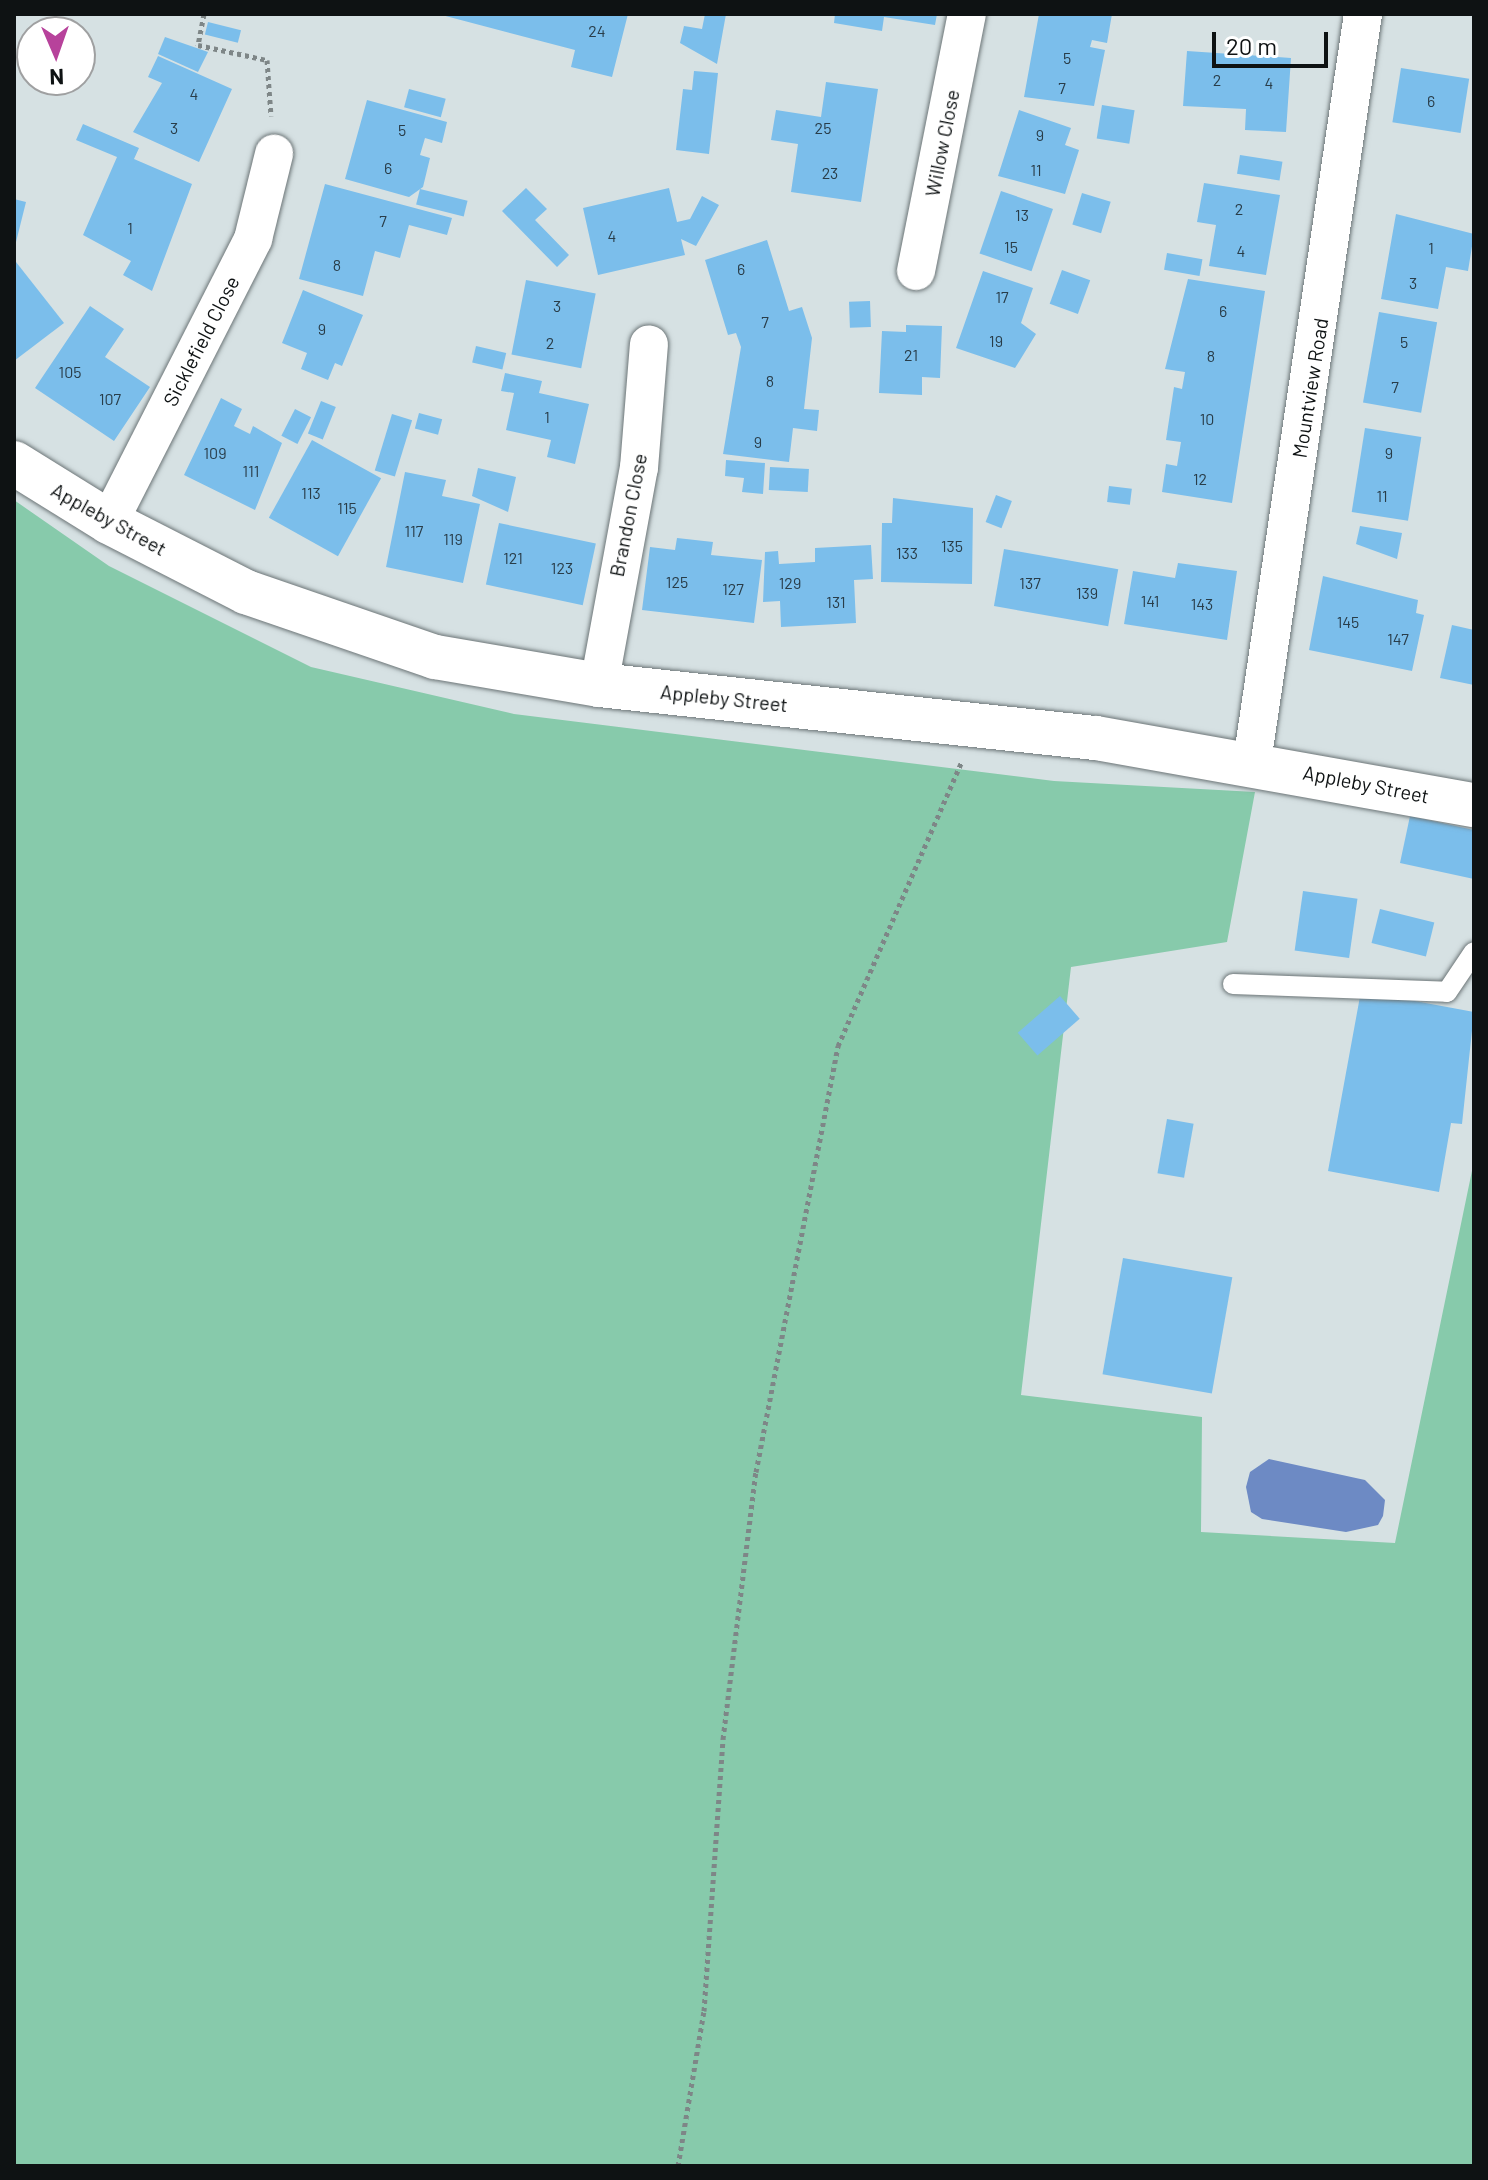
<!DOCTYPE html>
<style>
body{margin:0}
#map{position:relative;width:1488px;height:2180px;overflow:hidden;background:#d6e1e3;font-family:Barlow,sans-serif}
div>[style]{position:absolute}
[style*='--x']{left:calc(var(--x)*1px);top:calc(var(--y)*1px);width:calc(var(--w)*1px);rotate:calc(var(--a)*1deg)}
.green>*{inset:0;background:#87caab}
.water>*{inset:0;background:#6d8ac4}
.building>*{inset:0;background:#7bbeeb;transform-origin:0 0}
.path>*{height:5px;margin-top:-2.5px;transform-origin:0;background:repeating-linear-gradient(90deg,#7e8687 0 4px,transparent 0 8px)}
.roads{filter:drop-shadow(0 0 2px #6c7577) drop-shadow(0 0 2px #6c7577)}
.service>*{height:20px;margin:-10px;padding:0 10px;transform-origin:10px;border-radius:10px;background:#fff}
.minor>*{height:38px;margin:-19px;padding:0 19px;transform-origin:19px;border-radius:19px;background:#fff}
.tertiary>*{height:44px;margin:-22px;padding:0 22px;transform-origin:22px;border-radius:22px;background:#fff}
span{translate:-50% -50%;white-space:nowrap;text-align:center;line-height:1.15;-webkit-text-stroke:8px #fff;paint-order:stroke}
.number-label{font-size:16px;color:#293d49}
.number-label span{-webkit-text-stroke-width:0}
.street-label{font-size:20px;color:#0e1213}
.frame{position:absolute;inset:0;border:16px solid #0e1213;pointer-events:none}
.north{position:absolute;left:16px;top:16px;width:80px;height:80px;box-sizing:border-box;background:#fff;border:2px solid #9fa0a1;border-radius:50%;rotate:178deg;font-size:22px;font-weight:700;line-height:32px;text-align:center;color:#0e1213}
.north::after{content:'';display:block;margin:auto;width:28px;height:36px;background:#b7429b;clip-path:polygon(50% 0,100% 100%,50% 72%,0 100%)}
.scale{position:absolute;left:1212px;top:32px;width:116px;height:36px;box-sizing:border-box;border:4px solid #0e1213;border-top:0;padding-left:10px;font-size:24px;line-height:28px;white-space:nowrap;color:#0e1213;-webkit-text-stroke:6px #fff;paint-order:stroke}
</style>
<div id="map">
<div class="green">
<i style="clip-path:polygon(14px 500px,109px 566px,311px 667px,514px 714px,1054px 781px,1255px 792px,1227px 942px,1071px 967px,1021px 1395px,1202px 1417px,1201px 1532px,1395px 1543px,1474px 1161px,1474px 2166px,14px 2166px)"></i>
</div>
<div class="water">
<i style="clip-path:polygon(1269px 1459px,1365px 1480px,1385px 1500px,1383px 1516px,1378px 1525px,1346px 1532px,1262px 1519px,1251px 1512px,1246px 1487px,1250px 1472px)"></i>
</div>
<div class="building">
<i style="clip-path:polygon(438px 14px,628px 14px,612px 77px,571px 67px,575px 50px)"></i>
<i style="clip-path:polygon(705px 14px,726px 14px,717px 64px,680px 43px,684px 26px,702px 29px)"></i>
<i style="clip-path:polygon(835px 14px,937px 14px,935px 25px,884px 17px,882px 31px,834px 23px)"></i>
<i style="clip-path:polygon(1039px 14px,1112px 14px,1107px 43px,1092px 40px,1090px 47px,1105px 50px,1094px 106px,1024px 97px)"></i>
<i style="left:208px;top:22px;width:34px;height:13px;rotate:14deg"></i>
<i style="clip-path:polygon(165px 37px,208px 52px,198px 72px,158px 54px)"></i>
<i style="clip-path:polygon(1187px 51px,1291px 58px,1286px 132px,1245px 130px,1246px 109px,1183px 106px)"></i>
<i style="clip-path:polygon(158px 56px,232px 89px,199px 162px,133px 132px,162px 83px,148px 77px)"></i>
<i style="left:1401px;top:68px;width:69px;height:55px;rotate:9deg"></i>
<i style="clip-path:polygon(694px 71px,718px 73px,709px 154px,676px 150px,683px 89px,692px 90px)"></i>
<i style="clip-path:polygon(826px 82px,878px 89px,861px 202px,791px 192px,798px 144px,771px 140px,776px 110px,821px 117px)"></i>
<i style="left:409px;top:89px;width:38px;height:19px;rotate:15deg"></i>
<i style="clip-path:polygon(367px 100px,447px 122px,442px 143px,425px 138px,420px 155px,430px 158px,423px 187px,409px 197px,345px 179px)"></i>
<i style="left:1102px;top:105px;width:33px;height:34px;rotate:9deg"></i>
<i style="clip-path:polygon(1019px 110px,1071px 128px,1065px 145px,1079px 150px,1065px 194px,998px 176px)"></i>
<i style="clip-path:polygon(83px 124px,139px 148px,134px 159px,192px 184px,152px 291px,123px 275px,131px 261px,83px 235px,117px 157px,76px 140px)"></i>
<i style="left:1240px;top:155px;width:43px;height:19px;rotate:9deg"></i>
<i style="clip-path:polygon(1204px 183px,1280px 195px,1266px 275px,1209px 266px,1216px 225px,1197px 222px)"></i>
<i style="clip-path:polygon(325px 184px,452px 218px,447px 235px,409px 225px,400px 258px,375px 251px,363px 296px,299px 279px)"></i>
<i style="clip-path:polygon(526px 188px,547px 209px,535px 220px,569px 255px,557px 267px,502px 211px)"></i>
<i style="clip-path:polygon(669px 188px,677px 222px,690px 219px,702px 196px,719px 205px,696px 246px,681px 239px,685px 255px,598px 275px,583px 208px)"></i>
<i style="left:420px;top:189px;width:49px;height:16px;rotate:14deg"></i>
<i style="left:1001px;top:191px;width:55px;height:66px;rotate:19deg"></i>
<i style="left:1082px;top:193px;width:30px;height:33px;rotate:17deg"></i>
<i style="clip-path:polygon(14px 199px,26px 202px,15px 246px,14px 246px)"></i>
<i style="clip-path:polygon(1396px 214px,1474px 234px,1468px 271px,1446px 267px,1438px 309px,1381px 299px)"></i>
<i style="clip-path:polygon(767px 240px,789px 311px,802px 307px,812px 338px,804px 409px,819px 410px,817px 431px,793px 428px,789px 462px,723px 454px,741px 347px,736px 333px,728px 335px,705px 260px)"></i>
<i style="left:1167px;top:253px;width:36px;height:17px;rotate:10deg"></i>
<i style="clip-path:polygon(16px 262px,64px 323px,14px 361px,14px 263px)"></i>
<i style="left:1062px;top:270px;width:30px;height:36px;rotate:20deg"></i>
<i style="clip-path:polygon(983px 271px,1033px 288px,1021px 323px,1036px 334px,1015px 368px,956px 348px)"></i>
<i style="clip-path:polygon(1188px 279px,1265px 291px,1232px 503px,1162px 492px,1166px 464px,1177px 466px,1181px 442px,1166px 440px,1174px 387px,1182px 389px,1185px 372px,1165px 369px)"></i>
<i style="left:526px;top:280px;width:71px;height:76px;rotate:11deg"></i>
<i style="clip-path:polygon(303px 290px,363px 315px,342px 366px,335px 363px,328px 380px,301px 369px,307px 353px,282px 343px)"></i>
<i style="left:870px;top:301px;width:26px;height:21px;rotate:88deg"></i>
<i style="clip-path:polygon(90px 306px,124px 329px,105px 357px,150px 387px,114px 441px,35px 388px)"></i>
<i style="left:1379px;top:312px;width:59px;height:92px;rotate:10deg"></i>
<i style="clip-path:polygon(906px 325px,942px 326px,940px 378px,922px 377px,922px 395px,879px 393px,882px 331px,906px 332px)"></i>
<i style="left:476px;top:346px;width:31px;height:17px;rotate:13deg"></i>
<i style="clip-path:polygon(505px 373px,542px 381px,539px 393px,589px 404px,575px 464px,547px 457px,551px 440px,506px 430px,514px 393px,501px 391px)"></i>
<i style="clip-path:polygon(221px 398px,242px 409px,234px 426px,250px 434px,253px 426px,282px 443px,255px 510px,184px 475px)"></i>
<i style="left:321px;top:401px;width:16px;height:35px;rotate:22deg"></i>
<i style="left:295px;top:409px;width:18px;height:30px;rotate:27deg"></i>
<i style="left:419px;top:413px;width:24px;height:16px;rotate:15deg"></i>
<i style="left:392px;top:414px;width:21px;height:59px;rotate:17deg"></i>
<i style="left:1365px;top:428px;width:57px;height:85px;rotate:9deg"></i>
<i style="left:312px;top:440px;width:79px;height:89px;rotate:29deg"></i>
<i style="clip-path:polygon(726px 460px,765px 463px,763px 494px,742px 492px,744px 478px,725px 476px)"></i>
<i style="left:770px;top:467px;width:39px;height:23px;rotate:3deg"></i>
<i style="clip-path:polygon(478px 468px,516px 477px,508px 512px,472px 496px)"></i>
<i style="clip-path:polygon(405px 472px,446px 480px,442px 496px,480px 504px,463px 583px,386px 567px)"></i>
<i style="left:1109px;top:486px;width:23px;height:16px;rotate:7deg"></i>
<i style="left:996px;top:495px;width:17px;height:29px;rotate:21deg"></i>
<i style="clip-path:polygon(893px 498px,973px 508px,972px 584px,881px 582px,882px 523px,892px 523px)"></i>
<i style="left:499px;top:523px;width:99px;height:63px;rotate:12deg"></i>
<i style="clip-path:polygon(1360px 526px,1402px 533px,1397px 559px,1356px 544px)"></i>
<i style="clip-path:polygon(677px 538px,713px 542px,711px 555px,762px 560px,754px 623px,642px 610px,650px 547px,675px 550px)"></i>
<i style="clip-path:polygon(871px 545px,873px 579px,854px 580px,856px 623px,781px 627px,780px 601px,763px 602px,765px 552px,778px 551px,779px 564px,815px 562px,815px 548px)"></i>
<i style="left:1004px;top:549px;width:116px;height:58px;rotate:10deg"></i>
<i style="clip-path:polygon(1178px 563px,1237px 571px,1227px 640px,1124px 624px,1133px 571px,1175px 578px)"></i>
<i style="clip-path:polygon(1323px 576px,1418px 600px,1416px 613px,1424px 615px,1412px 671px,1309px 650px)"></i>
<i style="clip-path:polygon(1452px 625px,1474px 630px,1474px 685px,1440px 678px)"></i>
<i style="clip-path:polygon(1410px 816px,1474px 830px,1474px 879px,1400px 863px)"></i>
<i style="left:1303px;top:891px;width:55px;height:60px;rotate:8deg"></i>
<i style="left:1380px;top:909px;width:56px;height:35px;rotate:14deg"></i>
<i style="clip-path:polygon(1361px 991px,1474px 1012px,1462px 1124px,1451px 1123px,1439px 1192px,1328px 1171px)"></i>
<i style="left:1060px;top:996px;width:30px;height:56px;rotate:49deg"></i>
<i style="left:1167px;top:1119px;width:27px;height:55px;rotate:10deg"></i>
<i style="left:1123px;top:1258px;width:111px;height:118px;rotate:10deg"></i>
</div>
<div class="path">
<i style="--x:204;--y:14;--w:32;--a:101"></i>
<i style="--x:198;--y:45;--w:71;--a:12.3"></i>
<i style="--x:267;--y:60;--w:56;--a:85.9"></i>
<i style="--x:678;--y:2166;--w:157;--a:-80.5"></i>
<i style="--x:704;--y:2011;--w:273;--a:-86"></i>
<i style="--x:723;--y:1739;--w:269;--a:-83"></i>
<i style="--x:756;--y:1472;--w:434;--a:-79.1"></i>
<i style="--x:838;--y:1046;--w:309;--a:-66.5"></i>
</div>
<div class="roads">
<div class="service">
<i style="--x:1233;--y:984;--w:214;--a:2.1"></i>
<i style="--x:1447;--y:992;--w:48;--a:-56"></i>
</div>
<div class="minor">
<i style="--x:916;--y:271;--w:262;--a:-78.8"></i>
<i style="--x:109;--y:522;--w:318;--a:-63"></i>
<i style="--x:253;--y:239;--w:88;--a:-76.1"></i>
<i style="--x:599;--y:685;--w:221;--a:-79.6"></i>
<i style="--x:639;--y:468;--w:124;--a:-85.4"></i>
<i style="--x:1252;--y:762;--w:756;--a:-81.56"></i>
</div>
<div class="tertiary">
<i style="--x:14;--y:463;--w:112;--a:31.8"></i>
<i style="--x:109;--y:522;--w:154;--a:27.1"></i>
<i style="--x:246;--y:592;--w:200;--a:19"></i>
<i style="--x:435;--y:657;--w:166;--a:9.7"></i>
<i style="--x:599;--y:685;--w:500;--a:6.1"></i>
<i style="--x:1096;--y:738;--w:384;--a:10.1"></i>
</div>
</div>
<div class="number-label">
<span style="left:597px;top:31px">24</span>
<span style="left:1067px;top:58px">5</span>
<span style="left:1217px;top:80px">2</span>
<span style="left:1269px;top:83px">4</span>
<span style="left:1062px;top:88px">7</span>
<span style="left:194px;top:94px">4</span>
<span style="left:1431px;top:101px">6</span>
<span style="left:174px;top:128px">3</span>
<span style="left:823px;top:128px">25</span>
<span style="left:402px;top:130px">5</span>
<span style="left:1040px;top:135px">9</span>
<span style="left:388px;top:168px">6</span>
<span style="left:1036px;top:170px">11</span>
<span style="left:830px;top:173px">23</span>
<span style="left:1239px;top:209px">2</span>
<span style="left:1022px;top:215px">13</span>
<span style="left:383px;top:221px">7</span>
<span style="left:130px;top:228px">1</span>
<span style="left:612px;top:236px">4</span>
<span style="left:1011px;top:247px">15</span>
<span style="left:1431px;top:248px">1</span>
<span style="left:1241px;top:251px">4</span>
<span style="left:337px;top:265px">8</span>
<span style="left:741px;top:269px">6</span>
<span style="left:1413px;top:283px">3</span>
<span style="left:1002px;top:297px">17</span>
<span style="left:557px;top:306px">3</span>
<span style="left:1223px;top:311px">6</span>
<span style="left:765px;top:322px">7</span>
<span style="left:322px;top:329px">9</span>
<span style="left:996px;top:341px">19</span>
<span style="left:1404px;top:342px">5</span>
<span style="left:550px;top:343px">2</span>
<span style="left:911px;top:355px">21</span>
<span style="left:1211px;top:356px">8</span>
<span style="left:70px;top:372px">105</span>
<span style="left:770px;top:381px">8</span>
<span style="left:1395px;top:387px">7</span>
<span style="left:110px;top:399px">107</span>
<span style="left:547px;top:417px">1</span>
<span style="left:1207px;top:419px">10</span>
<span style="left:758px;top:442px">9</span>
<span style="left:215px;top:453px">109</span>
<span style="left:1389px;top:453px">9</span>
<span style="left:251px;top:471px">111</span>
<span style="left:1200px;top:479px">12</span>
<span style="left:311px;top:493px">113</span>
<span style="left:1382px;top:496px">11</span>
<span style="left:347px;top:508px">115</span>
<span style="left:414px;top:531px">117</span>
<span style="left:453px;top:539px">119</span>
<span style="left:952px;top:546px">135</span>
<span style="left:907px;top:553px">133</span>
<span style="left:513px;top:558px">121</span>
<span style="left:562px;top:568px">123</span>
<span style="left:677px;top:582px">125</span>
<span style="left:790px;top:583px">129</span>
<span style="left:1030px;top:583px">137</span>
<span style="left:733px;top:589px">127</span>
<span style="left:1087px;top:593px">139</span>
<span style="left:1150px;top:601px">141</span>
<span style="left:836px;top:602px">131</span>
<span style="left:1202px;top:604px">143</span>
<span style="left:1348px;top:622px">145</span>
<span style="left:1398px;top:639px">147</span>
</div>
<div class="street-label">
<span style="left:942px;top:143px;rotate:-79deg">Willow Close</span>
<span style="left:201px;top:341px;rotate:-63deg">Sicklefield Close</span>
<span style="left:1310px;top:388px;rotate:-81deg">Mountview Road</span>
<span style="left:628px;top:515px;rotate:-79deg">Brandon Close</span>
<span style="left:109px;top:519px;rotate:29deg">Appleby Street</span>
<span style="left:724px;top:698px;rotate:6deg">Appleby Street</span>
<span style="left:1366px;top:784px;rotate:11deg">Appleby Street</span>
</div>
<div class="frame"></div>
<div class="north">N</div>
<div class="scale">20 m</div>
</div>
